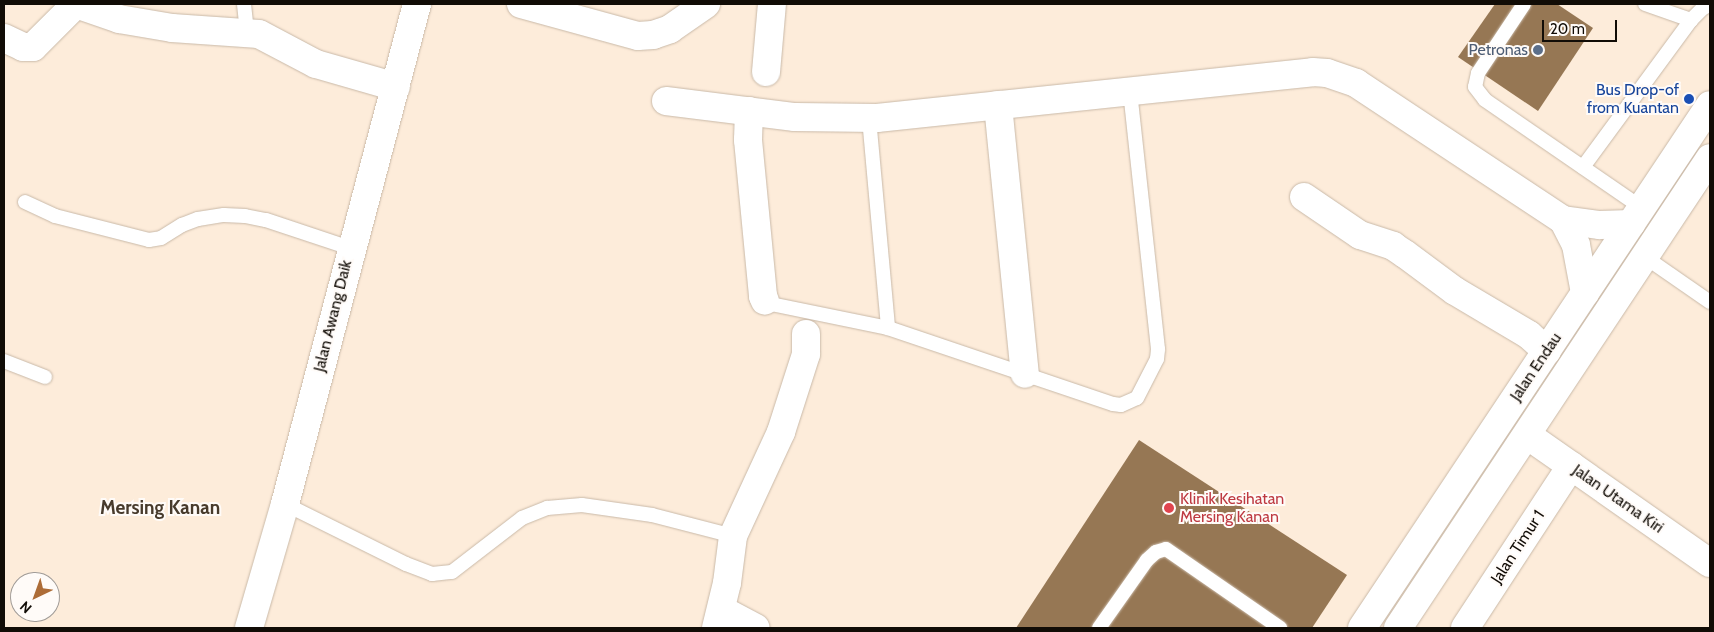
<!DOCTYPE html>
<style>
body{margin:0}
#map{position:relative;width:1714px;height:632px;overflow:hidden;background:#fdecda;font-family:Cabin,sans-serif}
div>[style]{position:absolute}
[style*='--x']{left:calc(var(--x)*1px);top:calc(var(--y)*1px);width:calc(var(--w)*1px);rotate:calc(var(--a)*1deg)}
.building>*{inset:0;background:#967754}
.roads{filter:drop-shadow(0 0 1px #c9b9a8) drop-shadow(0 0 1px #c9b9a8)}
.service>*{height:14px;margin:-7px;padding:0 7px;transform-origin:7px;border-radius:7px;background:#fff}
.minor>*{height:28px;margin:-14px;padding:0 14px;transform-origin:14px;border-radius:14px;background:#fff}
.trunk>*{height:28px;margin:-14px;padding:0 14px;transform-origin:14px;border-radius:14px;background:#fff}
.dots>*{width:14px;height:14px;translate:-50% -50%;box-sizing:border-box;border:2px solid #fffbf8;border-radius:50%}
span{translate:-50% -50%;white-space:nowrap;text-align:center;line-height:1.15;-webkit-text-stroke:4px #fffbf8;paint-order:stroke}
.service-label{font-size:16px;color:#4e5e75}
.right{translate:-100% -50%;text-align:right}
.transit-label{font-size:16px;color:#164399}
.street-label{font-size:16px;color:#110c06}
.health-label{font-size:16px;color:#be3a42}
.left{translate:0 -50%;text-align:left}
.quarter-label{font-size:19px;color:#483b2c;font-weight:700}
.frame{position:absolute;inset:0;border:5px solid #110c06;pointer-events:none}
.north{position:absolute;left:10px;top:572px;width:50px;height:50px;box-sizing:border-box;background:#fffbf8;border:1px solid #a09b97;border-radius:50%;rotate:222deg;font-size:14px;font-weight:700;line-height:20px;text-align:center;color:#110c06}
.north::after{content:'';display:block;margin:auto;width:18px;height:22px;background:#ad6c37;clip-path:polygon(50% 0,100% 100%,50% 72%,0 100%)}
.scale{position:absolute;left:1542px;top:20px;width:75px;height:22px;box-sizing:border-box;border:2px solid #110c06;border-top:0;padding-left:6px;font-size:15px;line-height:18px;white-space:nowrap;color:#110c06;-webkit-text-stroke:4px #fffbf8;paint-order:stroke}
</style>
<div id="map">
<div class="building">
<i style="clip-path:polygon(1495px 4px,1557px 4px,1593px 28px,1538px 111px,1458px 57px)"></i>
<i style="clip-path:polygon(1139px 440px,1347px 575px,1312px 628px,1016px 628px)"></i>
</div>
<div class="roads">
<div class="service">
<i style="--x:244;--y:4;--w:28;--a:84"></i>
<i style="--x:1524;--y:4;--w:83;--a:123.7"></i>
<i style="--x:1478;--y:73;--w:14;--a:102"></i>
<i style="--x:1475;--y:87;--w:16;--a:52"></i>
<i style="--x:1485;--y:100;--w:191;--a:34.5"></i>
<i style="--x:1645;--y:4;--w:49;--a:19.2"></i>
<i style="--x:869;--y:118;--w:211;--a:84.8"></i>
<i style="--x:1583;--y:167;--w:182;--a:-53.7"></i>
<i style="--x:1691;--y:20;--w:17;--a:-45"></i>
<i style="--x:1703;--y:8;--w:8;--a:-23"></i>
<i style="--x:25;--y:202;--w:33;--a:25"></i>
<i style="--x:55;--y:216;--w:97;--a:14.3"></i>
<i style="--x:149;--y:240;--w:12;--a:-9"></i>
<i style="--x:161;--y:238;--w:25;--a:-32"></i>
<i style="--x:182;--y:225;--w:17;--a:-21"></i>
<i style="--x:198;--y:219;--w:26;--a:-9"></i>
<i style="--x:224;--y:215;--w:21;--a:3"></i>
<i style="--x:245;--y:216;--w:21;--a:11"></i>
<i style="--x:266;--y:220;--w:89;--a:18.4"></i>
<i style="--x:1645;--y:257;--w:79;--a:34.7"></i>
<i style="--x:765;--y:301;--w:7;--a:27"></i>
<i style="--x:771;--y:304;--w:119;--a:11.6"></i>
<i style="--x:888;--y:328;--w:237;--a:18.7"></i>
<i style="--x:1113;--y:404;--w:8;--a:7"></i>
<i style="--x:1121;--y:405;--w:17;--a:-24"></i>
<i style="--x:1137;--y:398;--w:44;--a:-62.9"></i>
<i style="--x:1157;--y:359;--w:10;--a:-84"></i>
<i style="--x:1158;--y:349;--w:260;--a:-96.2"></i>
<i style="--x:4;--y:361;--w:44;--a:21.3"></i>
<i style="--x:285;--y:504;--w:135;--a:26.4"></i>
<i style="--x:406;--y:564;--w:28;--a:21"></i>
<i style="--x:432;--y:574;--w:20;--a:-6"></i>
<i style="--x:452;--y:572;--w:88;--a:-37.6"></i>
<i style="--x:522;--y:518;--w:27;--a:-22"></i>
<i style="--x:547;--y:508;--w:35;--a:-5"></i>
<i style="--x:582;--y:505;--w:71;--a:8.1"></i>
<i style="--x:652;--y:515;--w:84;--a:14.5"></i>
<i style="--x:1099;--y:628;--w:83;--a:-54.8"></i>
<i style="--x:1147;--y:560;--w:12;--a:-42"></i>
<i style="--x:1156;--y:552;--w:10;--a:-17"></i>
<i style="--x:1166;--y:549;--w:139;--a:34.7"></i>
</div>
<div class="minor">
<i style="--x:521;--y:4;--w:121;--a:15.3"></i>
<i style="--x:638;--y:36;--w:15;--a:-4"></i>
<i style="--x:653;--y:35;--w:18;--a:-19"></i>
<i style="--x:670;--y:29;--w:44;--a:-34.8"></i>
<i style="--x:4;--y:38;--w:21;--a:25"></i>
<i style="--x:23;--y:47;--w:10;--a:0"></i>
<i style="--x:33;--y:47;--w:61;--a:-45"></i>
<i style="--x:76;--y:4;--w:46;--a:19.2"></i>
<i style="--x:119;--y:19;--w:54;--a:9.6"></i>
<i style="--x:172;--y:28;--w:87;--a:3.9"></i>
<i style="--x:259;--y:34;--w:64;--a:27.8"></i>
<i style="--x:316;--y:64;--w:83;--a:16"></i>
<i style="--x:766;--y:72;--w:68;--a:-85"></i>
<i style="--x:666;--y:101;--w:130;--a:7.1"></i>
<i style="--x:795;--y:117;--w:82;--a:0.7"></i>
<i style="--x:877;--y:118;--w:438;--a:-6"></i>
<i style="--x:1313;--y:72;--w:14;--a:4"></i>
<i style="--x:1327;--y:73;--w:31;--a:19"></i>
<i style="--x:1356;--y:83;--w:248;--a:33.5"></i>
<i style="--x:998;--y:105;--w:270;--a:84.3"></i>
<i style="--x:749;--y:111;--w:29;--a:92"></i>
<i style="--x:748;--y:140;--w:157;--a:84.5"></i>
<i style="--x:763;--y:296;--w:5;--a:68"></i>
<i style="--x:1304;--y:197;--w:68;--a:34.2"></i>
<i style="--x:1360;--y:235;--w:35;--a:18"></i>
<i style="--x:1393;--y:246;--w:14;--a:34"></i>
<i style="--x:1405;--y:254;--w:62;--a:36.5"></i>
<i style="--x:1455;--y:291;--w:86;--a:30.7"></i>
<i style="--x:1529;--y:335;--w:24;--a:42"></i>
<i style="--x:1585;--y:293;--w:49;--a:-100.6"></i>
<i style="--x:1576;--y:245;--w:28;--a:-117"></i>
<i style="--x:1563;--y:220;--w:37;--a:8"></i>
<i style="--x:1600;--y:225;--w:31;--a:-2"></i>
<i style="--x:1527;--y:435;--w:223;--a:35"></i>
<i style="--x:722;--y:610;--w:38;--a:28"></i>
<i style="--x:249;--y:628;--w:129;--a:-73.8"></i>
<i style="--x:285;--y:504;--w:517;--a:-75.21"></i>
<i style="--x:716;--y:628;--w:46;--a:-76.3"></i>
<i style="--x:727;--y:583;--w:47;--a:-82.7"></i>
<i style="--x:733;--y:536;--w:115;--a:-65.2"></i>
<i style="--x:781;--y:432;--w:82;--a:-72.2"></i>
<i style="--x:806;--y:354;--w:20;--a:-90"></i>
<i style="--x:1465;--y:628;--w:194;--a:-56.8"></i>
</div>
<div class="trunk">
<i style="--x:1362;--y:628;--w:628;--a:-56.36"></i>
<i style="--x:1398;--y:628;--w:564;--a:-56.42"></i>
</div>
</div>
<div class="dots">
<i style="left:1538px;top:50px;background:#5c6f8a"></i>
<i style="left:1689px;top:99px;background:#1a4fb4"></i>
<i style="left:1169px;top:508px;background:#e0444e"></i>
</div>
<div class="service-label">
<span class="right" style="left:1528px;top:50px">Petronas</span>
</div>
<div class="transit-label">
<span class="right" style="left:1679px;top:99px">Bus Drop-of<br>from Kuantan</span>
</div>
<div class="street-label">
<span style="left:333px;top:316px;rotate:-76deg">Jalan Awang Daik</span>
<span style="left:1536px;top:367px;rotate:-56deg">Jalan Endau</span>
<span style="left:1618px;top:499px;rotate:35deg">Jalan Utama Kiri</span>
<span style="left:1518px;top:547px;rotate:-57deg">Jalan Timur 1</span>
</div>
<div class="health-label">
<span class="left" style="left:1180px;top:508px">Klinik Kesihatan<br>Mersing Kanan</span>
</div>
<div class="quarter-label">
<span style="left:160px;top:508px">Mersing Kanan</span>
</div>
<div class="frame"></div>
<div class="north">N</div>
<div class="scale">20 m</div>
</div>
